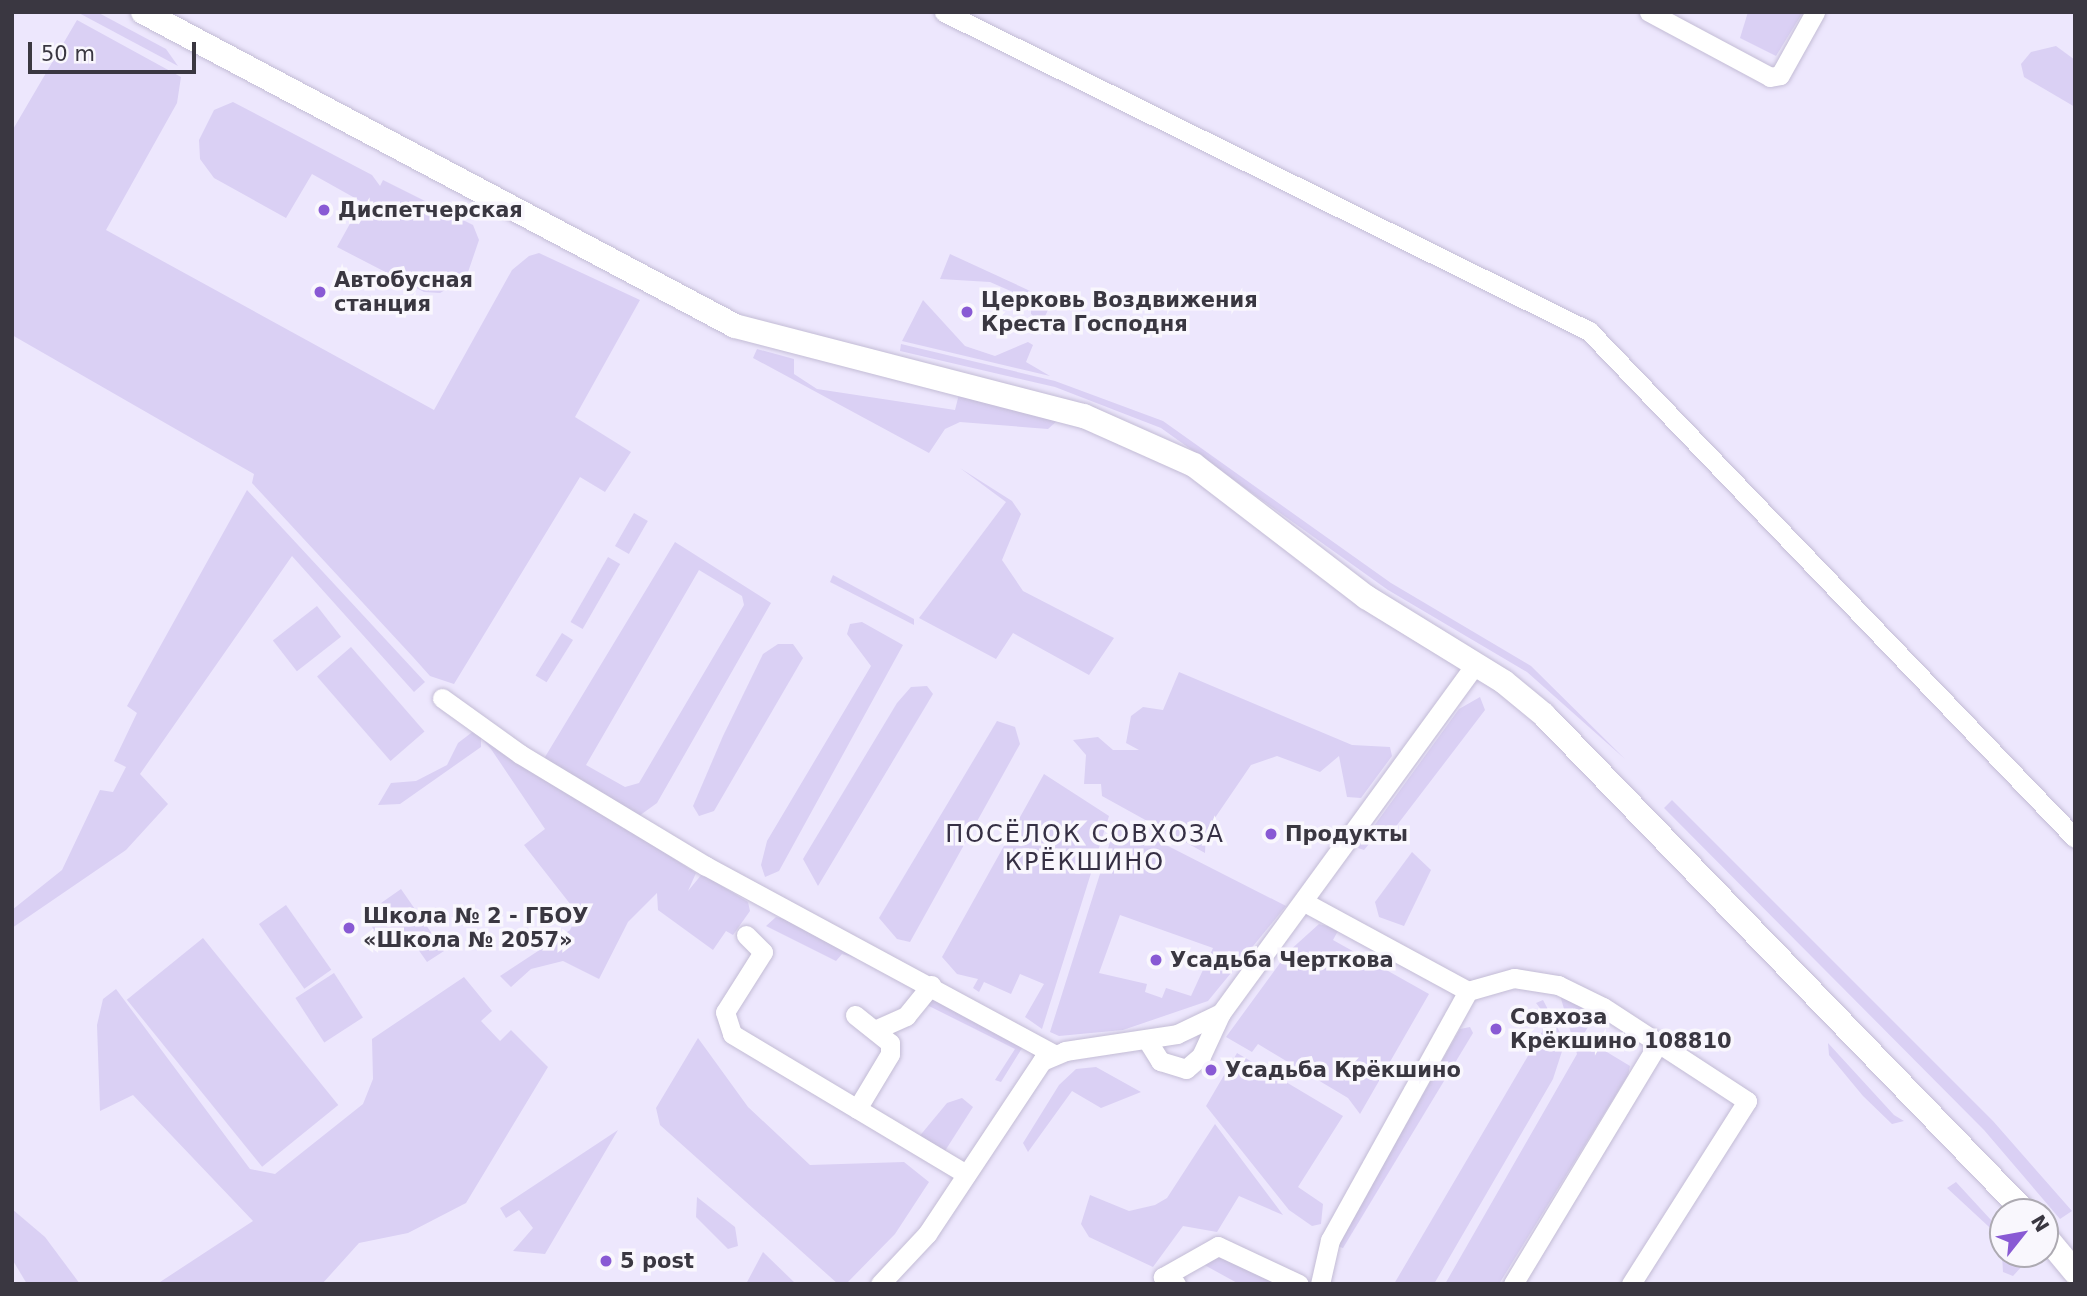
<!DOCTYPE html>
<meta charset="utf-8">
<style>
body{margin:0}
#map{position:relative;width:2087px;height:1296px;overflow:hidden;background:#ede7fd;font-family:"DejaVu Sans",sans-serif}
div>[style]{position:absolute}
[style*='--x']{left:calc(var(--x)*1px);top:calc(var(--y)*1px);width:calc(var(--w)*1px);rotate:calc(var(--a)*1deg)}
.green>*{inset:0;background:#dad0f4;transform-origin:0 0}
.roads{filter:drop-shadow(0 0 2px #c3bcd5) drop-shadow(0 0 2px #c3bcd5)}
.minor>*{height:19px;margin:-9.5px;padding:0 9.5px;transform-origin:9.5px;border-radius:9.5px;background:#fff}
.tertiary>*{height:24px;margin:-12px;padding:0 12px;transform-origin:12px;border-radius:12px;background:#fff}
.dots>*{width:19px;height:19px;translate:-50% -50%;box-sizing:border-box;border:4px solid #f9f7fd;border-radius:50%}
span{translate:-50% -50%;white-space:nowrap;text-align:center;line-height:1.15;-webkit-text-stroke:7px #f9f7fd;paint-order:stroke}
.poi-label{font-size:21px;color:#3a3741;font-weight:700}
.left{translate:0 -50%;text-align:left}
.quarter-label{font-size:24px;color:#363044;letter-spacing:2px}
.frame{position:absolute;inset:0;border:14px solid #3a3741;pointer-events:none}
.north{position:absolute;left:1989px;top:1198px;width:70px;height:70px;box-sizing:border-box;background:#f9f7fd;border:2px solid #adaab2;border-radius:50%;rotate:59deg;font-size:19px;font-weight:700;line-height:28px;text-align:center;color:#3a3741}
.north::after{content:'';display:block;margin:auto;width:24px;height:32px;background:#895ad4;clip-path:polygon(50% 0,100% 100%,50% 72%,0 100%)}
.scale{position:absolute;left:28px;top:42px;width:168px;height:32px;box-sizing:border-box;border:4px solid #3a3741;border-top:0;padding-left:9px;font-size:21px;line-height:24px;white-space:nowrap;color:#3a3741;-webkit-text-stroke:5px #f9f7fd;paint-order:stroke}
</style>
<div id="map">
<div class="green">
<i style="clip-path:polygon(77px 12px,97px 12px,166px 49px,178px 66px)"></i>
<i style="clip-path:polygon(1748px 12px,1803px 12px,1776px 56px,1740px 38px)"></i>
<i style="clip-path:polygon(77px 20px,181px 77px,177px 103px,106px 230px,434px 410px,512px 270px,529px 256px,539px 253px,640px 300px,575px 417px,631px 452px,605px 492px,580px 477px,454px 684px,430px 676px,413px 657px,252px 483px,254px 474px,12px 335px,12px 131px)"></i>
<i style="clip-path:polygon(2056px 46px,2075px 60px,2075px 107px,2024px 77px,2021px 64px,2031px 52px)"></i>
<i style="clip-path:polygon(233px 102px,372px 175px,380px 186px,383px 180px,473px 225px,479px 240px,466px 278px,440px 293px,424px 292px,337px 247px,362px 202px,312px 174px,286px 218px,214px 178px,200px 159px,199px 140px,214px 110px)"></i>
<i style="clip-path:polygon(950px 254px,1052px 301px,1042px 323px,1031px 314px,1031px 300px,990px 282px,940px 279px)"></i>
<i style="clip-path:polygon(923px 300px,965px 346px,995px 356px,1028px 342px,1033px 345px,1026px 362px,1050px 376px,902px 341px)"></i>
<i style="clip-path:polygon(901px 344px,1055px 381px,1163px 421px,1391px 583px,1531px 666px,1625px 759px,1527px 672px,1388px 590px,1161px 428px,1055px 387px,900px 351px)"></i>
<i style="clip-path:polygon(757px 349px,794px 359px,794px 374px,817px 389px,955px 410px,959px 394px,1057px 421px,1048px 429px,960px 422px,945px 429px,929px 453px,753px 358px)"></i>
<i style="clip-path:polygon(960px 468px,1012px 501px,1021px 514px,1002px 560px,1023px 591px,1114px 638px,1089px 675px,1013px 633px,996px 659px,919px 618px,1006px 502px)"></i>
<i style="clip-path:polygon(247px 490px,425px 682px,414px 692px,292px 556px,140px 774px,168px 804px,126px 850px,12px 928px,12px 910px,62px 870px,100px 790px,113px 792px,126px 767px,114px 761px,137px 713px,127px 706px)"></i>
<i style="left:634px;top:513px;width:16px;height:38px;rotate:30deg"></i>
<i style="clip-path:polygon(evenodd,675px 542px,771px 603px,657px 803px,639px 816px,546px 763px,545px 757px,675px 542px,699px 570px,742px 596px,744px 605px,639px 783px,625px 787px,586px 765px,699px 570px)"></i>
<i style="left:608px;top:557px;width:14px;height:75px;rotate:30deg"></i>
<i style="clip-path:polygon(833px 575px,914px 619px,914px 625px,830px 582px)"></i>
<i style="left:317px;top:606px;width:39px;height:56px;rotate:52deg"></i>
<i style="clip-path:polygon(862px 622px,903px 645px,779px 871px,765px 877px,761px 865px,767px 841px,871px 666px,847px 634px,850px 624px)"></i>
<i style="left:562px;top:633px;width:13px;height:50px;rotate:32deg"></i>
<i style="clip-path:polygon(778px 644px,793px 644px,803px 658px,714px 811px,699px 816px,693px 806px,723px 736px,763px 654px)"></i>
<i style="left:351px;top:647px;width:112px;height:45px;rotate:49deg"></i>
<i style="clip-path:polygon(1179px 672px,1352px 745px,1390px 747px,1392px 756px,1361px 798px,1347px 797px,1339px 756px,1320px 772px,1277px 756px,1251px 765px,1206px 831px,1205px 853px,1102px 796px,1101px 784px,1084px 784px,1086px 755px,1073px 740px,1098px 737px,1113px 750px,1139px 750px,1126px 743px,1131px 716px,1143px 707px,1163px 710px)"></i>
<i style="clip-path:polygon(927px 686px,933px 694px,818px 886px,803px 859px,897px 703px,911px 687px)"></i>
<i style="clip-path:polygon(1480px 697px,1485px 710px,1394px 829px,1380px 831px,1364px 850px,1358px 848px,1459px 709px)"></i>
<i style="clip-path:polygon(997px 721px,1015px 727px,1020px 744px,910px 942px,897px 939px,879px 918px)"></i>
<i style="clip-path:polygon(475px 730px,696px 873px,688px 891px,702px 874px,748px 902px,750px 911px,733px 935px,726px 931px,713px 950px,658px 910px,657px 893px,628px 922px,599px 979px,563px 961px,531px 969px,511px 987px,500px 976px,570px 930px,578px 914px,524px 845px,545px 829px,491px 749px,481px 738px,481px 747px,400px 804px,378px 805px,391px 783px,416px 781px,447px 765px,458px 743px)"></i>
<i style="clip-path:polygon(1044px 774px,1109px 816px,1042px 1029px,1025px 1017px,1044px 984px,1020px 974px,1011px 994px,984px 982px,979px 992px,973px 988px,978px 979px,957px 974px,942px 957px)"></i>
<i style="clip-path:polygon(1672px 800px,1993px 1121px,2072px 1211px,2060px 1219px,1984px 1130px,1664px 808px)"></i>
<i style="clip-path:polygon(evenodd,1117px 820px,1286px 906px,1208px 1001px,1123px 1030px,1059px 1036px,1050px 1032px,1117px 820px,1120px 915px,1213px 948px,1191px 996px,1166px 988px,1162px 998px,1145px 992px,1147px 984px,1099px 973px,1120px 915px)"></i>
<i style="clip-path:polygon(1412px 852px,1431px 870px,1404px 926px,1379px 917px,1375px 902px)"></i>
<i style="clip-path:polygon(401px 889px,444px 951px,427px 962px,408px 935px,387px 949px,364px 915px)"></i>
<i style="left:286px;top:905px;width:79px;height:33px;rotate:55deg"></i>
<i style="clip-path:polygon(776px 917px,790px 920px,926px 986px,917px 1001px,911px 997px,915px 990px,866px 961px,842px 954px,836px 961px,766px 926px)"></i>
<i style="clip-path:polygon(1319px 924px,1339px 929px,1333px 940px,1429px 994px,1360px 1114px,1348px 1098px,1258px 1044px,1252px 1052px,1226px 1037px,1288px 952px)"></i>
<i style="left:203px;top:938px;width:215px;height:98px;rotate:51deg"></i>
<i style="left:334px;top:973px;width:53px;height:46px;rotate:57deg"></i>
<i style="clip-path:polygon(464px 977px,492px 1011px,481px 1021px,500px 1041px,511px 1030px,548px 1067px,466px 1203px,408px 1233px,359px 1243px,322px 1284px,157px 1284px,253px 1221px,133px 1095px,100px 1111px,97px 1025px,103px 999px,116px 989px,250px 1169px,275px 1174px,363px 1104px,373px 1079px,372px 1039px)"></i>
<i style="clip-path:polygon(932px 990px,1027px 1040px,1001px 1082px,995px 1080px,1015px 1049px,923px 1003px)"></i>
<i style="clip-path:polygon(1560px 995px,1595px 1015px,1582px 1037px,1630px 1066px,1628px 1075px,1499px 1284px,1445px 1284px,1577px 1054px)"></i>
<i style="clip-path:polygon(1543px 1000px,1565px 1042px,1553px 1079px,1434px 1284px,1394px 1284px,1542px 1032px,1546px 1016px,1536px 1003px)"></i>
<i style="clip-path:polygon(1470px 1027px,1473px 1033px,1343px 1248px,1337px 1246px,1460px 1029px)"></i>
<i style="clip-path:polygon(698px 1038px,748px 1107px,810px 1165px,904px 1162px,929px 1182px,895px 1234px,846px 1284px,838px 1284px,660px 1125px,656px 1108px)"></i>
<i style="clip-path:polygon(1828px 1043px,1894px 1115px,1904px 1121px,1892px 1124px,1863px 1096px,1829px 1055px)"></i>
<i style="clip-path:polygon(1237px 1053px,1343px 1116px,1298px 1187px,1323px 1204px,1321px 1224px,1312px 1226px,1289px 1210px,1206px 1106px)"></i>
<i style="clip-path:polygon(1096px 1067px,1141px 1092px,1101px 1108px,1072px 1091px,1028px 1152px,1023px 1143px,1059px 1085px,1076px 1069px)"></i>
<i style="clip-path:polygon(962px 1098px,973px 1107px,943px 1154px,918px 1138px,947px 1103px)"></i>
<i style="clip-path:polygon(1215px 1124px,1283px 1215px,1239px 1196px,1217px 1232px,1183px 1226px,1153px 1267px,1089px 1237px,1081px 1224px,1090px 1195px,1129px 1211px,1155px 1205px,1167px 1198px)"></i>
<i style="clip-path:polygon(618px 1130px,545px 1254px,513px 1251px,533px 1228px,519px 1210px,506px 1218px,500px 1208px)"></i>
<i style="clip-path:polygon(1956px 1182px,2003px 1233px,2003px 1254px,2020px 1254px,2024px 1264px,2013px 1276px,2003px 1272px,2001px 1238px,1947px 1188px)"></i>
<i style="clip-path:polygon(697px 1197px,735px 1227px,738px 1246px,728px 1249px,696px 1217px)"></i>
<i style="clip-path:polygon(12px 1209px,45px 1237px,80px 1284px,27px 1284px,12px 1259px)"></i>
<i style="clip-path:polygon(1214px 1251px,1289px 1284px,1239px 1284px,1199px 1262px)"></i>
<i style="clip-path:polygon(763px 1252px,796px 1284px,746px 1284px)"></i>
</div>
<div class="roads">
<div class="minor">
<i style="--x:944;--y:12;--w:720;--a:26.32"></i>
<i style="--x:1589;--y:331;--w:702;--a:46.21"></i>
<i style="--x:1649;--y:12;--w:137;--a:28.2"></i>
<i style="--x:1770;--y:77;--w:10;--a:-11"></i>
<i style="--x:1780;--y:75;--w:72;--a:-60.9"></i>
<i style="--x:442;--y:698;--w:96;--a:35.7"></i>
<i style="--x:520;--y:754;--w:217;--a:31.1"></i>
<i style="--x:706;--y:866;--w:396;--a:28.4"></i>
<i style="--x:1306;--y:903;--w:184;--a:28.5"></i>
<i style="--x:1468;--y:991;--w:48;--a:-15.8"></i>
<i style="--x:1514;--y:978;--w:45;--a:9"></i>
<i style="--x:1558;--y:985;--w:50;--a:26.1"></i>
<i style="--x:1603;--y:1007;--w:172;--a:33.1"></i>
<i style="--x:1747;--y:1101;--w:217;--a:122.4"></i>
<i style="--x:746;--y:935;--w:24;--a:45"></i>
<i style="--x:763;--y:952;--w:71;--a:122.3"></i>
<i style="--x:725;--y:1012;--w:23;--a:72"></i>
<i style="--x:732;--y:1034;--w:273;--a:30.9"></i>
<i style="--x:855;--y:1015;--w:45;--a:38.7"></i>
<i style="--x:890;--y:1043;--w:11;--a:90"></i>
<i style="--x:890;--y:1054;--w:64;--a:121"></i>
<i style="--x:877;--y:1029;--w:32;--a:-24"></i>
<i style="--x:906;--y:1016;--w:40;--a:-51"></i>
<i style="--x:1147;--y:1040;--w:25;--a:58"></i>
<i style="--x:1160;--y:1061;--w:27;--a:17"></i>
<i style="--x:1186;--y:1069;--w:20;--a:-41"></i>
<i style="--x:1201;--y:1056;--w:47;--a:-65.1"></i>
<i style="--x:880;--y:1284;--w:69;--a:-46.8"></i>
<i style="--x:927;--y:1234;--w:208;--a:-56.4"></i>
<i style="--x:1042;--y:1061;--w:25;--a:-23"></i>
<i style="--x:1065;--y:1051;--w:113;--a:-8.6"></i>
<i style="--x:1177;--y:1034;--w:49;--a:-25.5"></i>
<i style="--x:1221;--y:1013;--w:431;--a:-53.9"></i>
<i style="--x:1176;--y:1284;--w:15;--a:-152"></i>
<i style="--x:1163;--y:1277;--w:63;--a:-29.4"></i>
<i style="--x:1218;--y:1246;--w:89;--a:25.1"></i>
<i style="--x:1320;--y:1284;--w:45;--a:-77.2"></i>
<i style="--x:1330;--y:1240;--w:285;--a:-61"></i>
<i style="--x:1513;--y:1284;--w:283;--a:-58.9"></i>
</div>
<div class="tertiary">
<i style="--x:143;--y:12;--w:670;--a:27.94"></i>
<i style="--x:735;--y:326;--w:360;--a:14.5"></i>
<i style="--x:1084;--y:416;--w:120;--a:24"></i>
<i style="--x:1194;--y:465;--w:217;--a:37.5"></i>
<i style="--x:1366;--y:597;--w:162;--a:31.6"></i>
<i style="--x:1504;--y:682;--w:52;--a:39.5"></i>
<i style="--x:1544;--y:715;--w:692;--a:45.94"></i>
<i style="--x:2045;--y:1236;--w:47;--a:50.2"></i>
</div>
</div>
<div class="dots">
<i style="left:324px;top:210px;background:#895ad4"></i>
<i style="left:320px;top:292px;background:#895ad4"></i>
<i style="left:967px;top:312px;background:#895ad4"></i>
<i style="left:1271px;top:834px;background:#895ad4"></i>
<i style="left:349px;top:928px;background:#895ad4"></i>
<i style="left:1156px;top:960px;background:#895ad4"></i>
<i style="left:1496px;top:1029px;background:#895ad4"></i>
<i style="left:1211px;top:1070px;background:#895ad4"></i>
<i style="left:606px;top:1261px;background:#895ad4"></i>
</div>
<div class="poi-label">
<span class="left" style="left:338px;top:210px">Диспетчерская</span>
<span class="left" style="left:334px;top:292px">Автобусная<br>станция</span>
<span class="left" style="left:981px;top:312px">Церковь Воздвижения<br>Креста Господня</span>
<span class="left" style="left:1285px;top:834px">Продукты</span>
<span class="left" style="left:363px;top:928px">Школа № 2 - ГБОУ<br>«Школа № 2057»</span>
<span class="left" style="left:1170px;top:960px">Усадьба Черткова</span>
<span class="left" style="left:1510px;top:1029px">Совхоза<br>Крёкшино 108810</span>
<span class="left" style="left:1225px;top:1070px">Усадьба Крёкшино</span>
<span class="left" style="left:620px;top:1261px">5 post</span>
</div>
<div class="quarter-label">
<span style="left:1085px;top:849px">ПОСЁЛОК СОВХОЗА<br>КРЁКШИНО</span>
</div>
<div class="frame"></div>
<div class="north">N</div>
<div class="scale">50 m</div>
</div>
